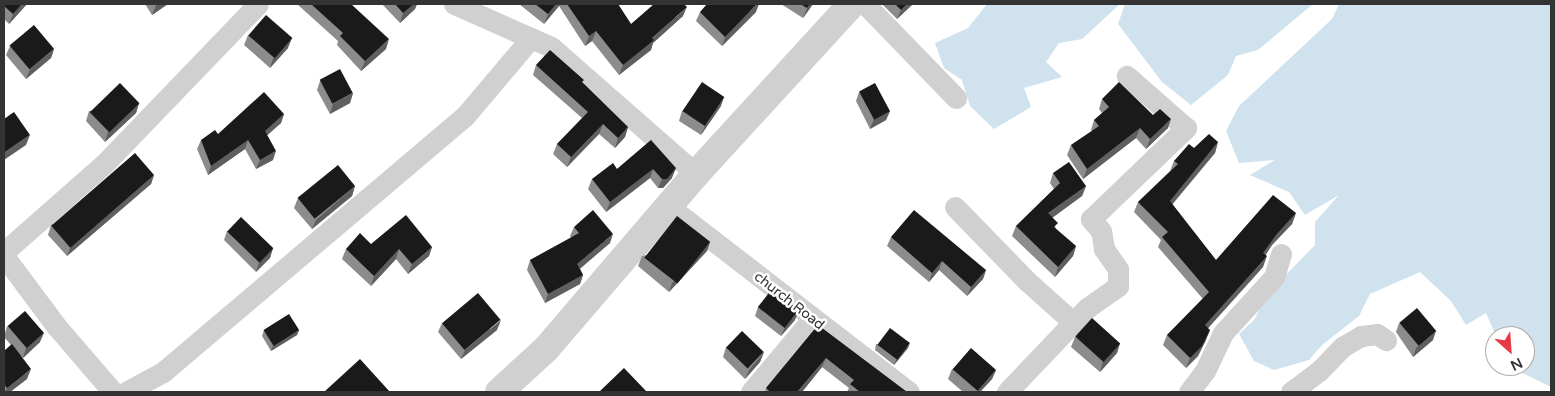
<!DOCTYPE html>
<style>
body{margin:0}
#map{position:relative;width:1555px;height:396px;overflow:hidden;background:#fff;font-family:"Varela Round",sans-serif}
div>[style]{position:absolute}
[style*='--x']{left:calc(var(--x)*1px);top:calc(var(--y)*1px);width:calc(var(--w)*1px);rotate:calc(var(--a)*1deg)}
.water>*{inset:0;background:#cfe2ee}
.minor>*{height:21px;margin:-10.5px;padding:0 10.5px;transform-origin:10.5px;border-radius:10.5px;background:#d0d0d0}
.tertiary>*{height:28px;margin:-14px;padding:0 14px;transform-origin:14px;border-radius:14px;background:#d0d0d0}
.wall>*{inset:0;background:#8c8c8c}
.shaded-wall>*{inset:0;background:#5f5f5f}
.building>*{inset:0;background:#1a1a1a;transform-origin:0 0}
span{translate:-50% -50%;white-space:nowrap;text-align:center;line-height:1.15;-webkit-text-stroke:5px #fff;paint-order:stroke}
.street-label{font-size:14px;color:#333}
.frame{position:absolute;inset:0;border:5px solid #333;pointer-events:none}
.north{position:absolute;left:1485px;top:326px;width:50px;height:50px;box-sizing:border-box;background:#fff;border:1px solid #adadad;border-radius:50%;rotate:154deg;font-size:14px;font-weight:700;line-height:20px;text-align:center;color:#333}
.north::after{content:'';display:block;margin:auto;width:18px;height:22px;background:#e63946;clip-path:polygon(50% 0,100% 100%,50% 72%,0 100%)}
</style>
<div id="map">
<div class="water">
<i style="clip-path:polygon(987px 4px,1120px 4px,1082px 39px,1059px 43px,1046px 62px,1062px 77px,1024px 88px,1031px 107px,994px 129px,970px 106px,962px 80px,944px 68px,935px 43px,968px 28px)"></i>
<i style="clip-path:polygon(1125px 4px,1313px 4px,1258px 50px,1236px 56px,1228px 75px,1191px 105px,1162px 82px,1118px 24px)"></i>
<i style="clip-path:polygon(1339px 4px,1551px 4px,1551px 387px,1508px 366px,1525px 366px,1525px 336px,1496px 336px,1486px 313px,1466px 325px,1451px 301px,1420px 272px,1370px 294px,1359px 316px,1322px 345px,1309px 360px,1274px 370px,1254px 361px,1239px 334px,1254px 320px,1269px 292px,1315px 245px,1315px 222px,1339px 195px,1305px 215px,1289px 192px,1250px 175px,1275px 160px,1239px 163px,1226px 131px,1239px 106px,1332px 19px)"></i>
</div>
<div class="minor">
<i style="--x:454;--y:4;--w:106;--a:23.9"></i>
<i style="--x:551;--y:47;--w:193;--a:41.2"></i>
<i style="--x:865;--y:4;--w:131;--a:45.9"></i>
<i style="--x:955;--y:207;--w:103;--a:45.8"></i>
<i style="--x:1027;--y:281;--w:63;--a:41.8"></i>
<i style="--x:671;--y:208;--w:301;--a:37.7"></i>
<i style="--x:4;--y:252;--w:136;--a:-41.4"></i>
<i style="--x:106;--y:162;--w:219;--a:-46.1"></i>
<i style="--x:4;--y:256;--w:89;--a:53.3"></i>
<i style="--x:57;--y:327;--w:86;--a:49.3"></i>
<i style="--x:126;--y:392;--w:42;--a:-28.4"></i>
<i style="--x:163;--y:372;--w:396;--a:-40.3"></i>
<i style="--x:465;--y:116;--w:102;--a:-49.8"></i>
<i style="--x:751;--y:392;--w:95;--a:-50.1"></i>
<i style="--x:1007;--y:392;--w:116;--a:-46.4"></i>
<i style="--x:1087;--y:308;--w:38;--a:-35"></i>
<i style="--x:1118;--y:286;--w:17;--a:-90"></i>
<i style="--x:1118;--y:269;--w:24;--a:-125"></i>
<i style="--x:1104;--y:249;--w:18;--a:-99"></i>
<i style="--x:1101;--y:231;--w:16;--a:-130"></i>
<i style="--x:1091;--y:219;--w:132;--a:-43.8"></i>
<i style="--x:1186;--y:128;--w:79;--a:-138.6"></i>
<i style="--x:1189;--y:392;--w:26;--a:-53"></i>
<i style="--x:1205;--y:371;--w:42;--a:-64.7"></i>
<i style="--x:1223;--y:333;--w:76;--a:-47.7"></i>
<i style="--x:1274;--y:277;--w:24;--a:-73"></i>
<i style="--x:1291;--y:392;--w:36;--a:-37"></i>
<i style="--x:1320;--y:370;--w:32;--a:-46"></i>
<i style="--x:1342;--y:347;--w:22;--a:-30"></i>
<i style="--x:1361;--y:336;--w:16;--a:-7"></i>
<i style="--x:1377;--y:334;--w:11;--a:34"></i>
</div>
<div class="tertiary">
<i style="--x:499;--y:392;--w:64;--a:-42.5"></i>
<i style="--x:546;--y:349;--w:230;--a:-49.4"></i>
<i style="--x:696;--y:174;--w:231;--a:-47.5"></i>
</div>
<div class="wall">
<i style="clip-path:polygon(4px 4px,27px 4px,9px 24px,4px 19px)"></i>
<i style="clip-path:polygon(145px 4px,168px 4px,152px 15px)"></i>
<i style="clip-path:polygon(297px 4px,351px 4px,386px 49px,361px 71px,337px 45px,338px 41px)"></i>
<i style="clip-path:polygon(382px 4px,417px 4px,415px 9px,400px 23px)"></i>
<i style="clip-path:polygon(519px 4px,618px 4px,631px 24px,683px 16px,653px 43px,651px 50px,619px 75px,592px 41px,585px 46px,559px 6px,544px 24px)"></i>
<i style="clip-path:polygon(781px 4px,813px 4px,803px 18px)"></i>
<i style="clip-path:polygon(882px 4px,913px 4px,897px 19px)"></i>
<i style="clip-path:polygon(700px 12px,756px 12px,722px 46px,696px 21px)"></i>
<i style="clip-path:polygon(248px 35px,288px 48px,270px 68px,244px 45px)"></i>
<i style="clip-path:polygon(10px 46px,54px 49px,51px 58px,26px 79px,6px 55px)"></i>
<i style="clip-path:polygon(536px 65px,583px 83px,628px 127px,625px 137px,615px 148px,599px 134px,567px 167px,553px 154px,557px 144px,582px 118px,533px 75px)"></i>
<i style="clip-path:polygon(320px 81px,353px 93px,350px 103px,330px 114px,317px 90px)"></i>
<i style="clip-path:polygon(859px 92px,890px 111px,886px 120px,870px 129px,856px 101px)"></i>
<i style="clip-path:polygon(1102px 99px,1153px 115px,1168px 128px,1146px 149px,1136px 138px,1083px 179px,1067px 155px,1071px 145px,1092px 131px,1091px 130px,1094px 120px,1102px 113px,1099px 109px)"></i>
<i style="clip-path:polygon(139px 103px,136px 113px,105px 142px,86px 121px,89px 111px)"></i>
<i style="clip-path:polygon(721px 106px,701px 135px,679px 121px,682px 111px)"></i>
<i style="clip-path:polygon(284px 114px,281px 123px,267px 135px,273px 160px,256px 169px,245px 149px,208px 175px,197px 149px,201px 140px)"></i>
<i style="clip-path:polygon(651px 140px,672px 178px,663px 188px,658px 188px,650px 178px,606px 212px,588px 189px,592px 179px,617px 169px)"></i>
<i style="clip-path:polygon(1218px 142px,1215px 153px,1172px 204px,1216px 260px,1296px 213px,1292px 224px,1272px 245px,1265px 255px,1263px 267px,1208px 328px,1206px 340px,1198px 356px,1186px 368px,1163px 345px,1167px 335px,1203px 299px,1158px 247px,1161px 240px,1134px 212px,1138px 202px,1170px 171px,1174px 161px,1194px 148px)"></i>
<i style="clip-path:polygon(1053px 173px,1086px 186px,1082px 196px,1052px 218px,1056px 229px,1076px 246px,1073px 256px,1055px 277px,1012px 236px,1016px 226px,1054px 189px,1050px 183px)"></i>
<i style="clip-path:polygon(154px 175px,151px 184px,67px 256px,48px 235px,51px 225px)"></i>
<i style="clip-path:polygon(355px 186px,352px 196px,312px 229px,294px 208px,298px 198px)"></i>
<i style="clip-path:polygon(574px 227px,610px 243px,580px 268px,583px 275px,580px 284px,545px 303px,527px 270px,530px 260px,571px 238px,570px 236px)"></i>
<i style="clip-path:polygon(227px 231px,273px 248px,270px 258px,256px 272px,224px 240px)"></i>
<i style="clip-path:polygon(891px 237px,986px 270px,983px 279px,967px 296px,939px 270px,929px 282px,887px 246px)"></i>
<i style="clip-path:polygon(710px 242px,707px 251px,669px 292px,638px 266px,642px 256px)"></i>
<i style="clip-path:polygon(371px 244px,432px 247px,429px 256px,408px 274px,396px 259px,371px 286px,342px 259px,346px 249px)"></i>
<i style="clip-path:polygon(758px 307px,795px 320px,781px 336px,755px 316px)"></i>
<i style="clip-path:polygon(442px 323px,497px 330px,461px 359px,438px 332px)"></i>
<i style="clip-path:polygon(1399px 323px,1433px 340px,1413px 357px,1396px 332px)"></i>
<i style="clip-path:polygon(818px 325px,907px 392px,847px 392px,849px 388px,822px 367px,802px 392px,765px 392px,766px 388px)"></i>
<i style="clip-path:polygon(7px 326px,40px 342px,23px 358px,18px 353px,27px 379px,10px 392px,4px 392px,4px 351px,11px 345px,4px 337px)"></i>
<i style="clip-path:polygon(264px 330px,299px 330px,297px 335px,271px 351px,262px 336px)"></i>
<i style="clip-path:polygon(1075px 337px,1120px 343px,1117px 353px,1100px 372px,1071px 347px)"></i>
<i style="clip-path:polygon(876px 344px,908px 348px,894px 365px,875px 350px)"></i>
<i style="clip-path:polygon(726px 347px,764px 352px,760px 362px,745px 379px,723px 357px)"></i>
<i style="clip-path:polygon(952px 369px,996px 370px,992px 379px,980px 392px,963px 392px,948px 379px)"></i>
</div>
<div class="shaded-wall">
<i style="clip-path:polygon(22px 4px,27px 4px,9px 24px,13px 14px)"></i>
<i style="clip-path:polygon(158px 4px,168px 4px,152px 15px,156px 5px)"></i>
<i style="clip-path:polygon(414px 4px,417px 4px,415px 9px,400px 23px,403px 13px)"></i>
<i style="clip-path:polygon(556px 4px,560px 4px,559px 6px,544px 24px,548px 14px)"></i>
<i style="clip-path:polygon(757px 4px,759px 4px,756px 12px,722px 46px,725px 37px)"></i>
<i style="clip-path:polygon(810px 4px,813px 4px,803px 18px,807px 8px)"></i>
<i style="clip-path:polygon(907px 4px,913px 4px,897px 19px,901px 10px)"></i>
<i style="clip-path:polygon(687px 7px,683px 16px,653px 43px,651px 50px,619px 75px,623px 65px)"></i>
<i style="clip-path:polygon(596px 31px,592px 41px,585px 46px,589px 36px)"></i>
<i style="clip-path:polygon(292px 38px,288px 48px,270px 68px,273px 59px)"></i>
<i style="clip-path:polygon(389px 39px,386px 49px,361px 71px,365px 61px)"></i>
<i style="clip-path:polygon(54px 49px,51px 58px,26px 79px,30px 69px)"></i>
<i style="clip-path:polygon(353px 93px,350px 103px,330px 114px,333px 104px)"></i>
<i style="clip-path:polygon(724px 97px,721px 106px,701px 135px,705px 126px)"></i>
<i style="clip-path:polygon(139px 103px,136px 113px,105px 142px,108px 132px)"></i>
<i style="clip-path:polygon(890px 111px,886px 120px,870px 129px,874px 119px)"></i>
<i style="clip-path:polygon(284px 114px,281px 123px,262px 140px,265px 131px)"></i>
<i style="clip-path:polygon(1171px 119px,1168px 128px,1146px 149px,1150px 139px)"></i>
<i style="clip-path:polygon(603px 124px,599px 134px,567px 167px,571px 157px)"></i>
<i style="clip-path:polygon(628px 127px,625px 137px,615px 148px,618px 138px)"></i>
<i style="clip-path:polygon(1140px 128px,1136px 138px,1083px 179px,1087px 169px)"></i>
<i style="clip-path:polygon(30px 135px,26px 145px,4px 160px,4px 156px,5px 152px)"></i>
<i style="clip-path:polygon(248px 140px,245px 149px,208px 175px,211px 166px)"></i>
<i style="clip-path:polygon(1218px 142px,1215px 153px,1166px 212px,1170px 201px)"></i>
<i style="clip-path:polygon(276px 151px,273px 160px,256px 169px,260px 160px)"></i>
<i style="clip-path:polygon(676px 168px,672px 178px,663px 188px,658px 188px,662px 179px)"></i>
<i style="clip-path:polygon(653px 169px,650px 178px,606px 212px,610px 202px)"></i>
<i style="clip-path:polygon(154px 175px,151px 184px,67px 256px,71px 246px)"></i>
<i style="clip-path:polygon(355px 186px,352px 196px,312px 229px,316px 220px)"></i>
<i style="clip-path:polygon(1086px 186px,1082px 196px,1045px 223px,1048px 213px)"></i>
<i style="clip-path:polygon(1296px 213px,1292px 224px,1272px 245px,1260px 264px,1267px 256px,1263px 267px,1201px 336px,1205px 325px,1276px 235px)"></i>
<i style="clip-path:polygon(613px 234px,610px 243px,574px 274px,577px 264px)"></i>
<i style="clip-path:polygon(710px 242px,707px 251px,669px 292px,672px 283px)"></i>
<i style="clip-path:polygon(1076px 246px,1073px 256px,1055px 277px,1058px 267px)"></i>
<i style="clip-path:polygon(432px 247px,429px 256px,408px 274px,412px 264px)"></i>
<i style="clip-path:polygon(273px 248px,270px 258px,256px 272px,259px 262px)"></i>
<i style="clip-path:polygon(399px 249px,396px 259px,371px 286px,374px 276px)"></i>
<i style="clip-path:polygon(942px 261px,939px 270px,929px 282px,932px 273px)"></i>
<i style="clip-path:polygon(986px 270px,983px 279px,967px 296px,971px 287px)"></i>
<i style="clip-path:polygon(583px 275px,580px 284px,545px 303px,548px 294px)"></i>
<i style="clip-path:polygon(799px 310px,795px 320px,781px 336px,785px 327px)"></i>
<i style="clip-path:polygon(501px 320px,497px 330px,461px 359px,465px 350px)"></i>
<i style="clip-path:polygon(299px 330px,297px 335px,271px 351px,273px 346px)"></i>
<i style="clip-path:polygon(1210px 330px,1206px 340px,1198px 356px,1186px 368px,1190px 358px)"></i>
<i style="clip-path:polygon(1436px 331px,1433px 340px,1413px 357px,1416px 348px)"></i>
<i style="clip-path:polygon(44px 333px,40px 342px,23px 358px,26px 348px)"></i>
<i style="clip-path:polygon(910px 343px,908px 348px,894px 365px,896px 360px)"></i>
<i style="clip-path:polygon(1120px 343px,1117px 353px,1100px 372px,1103px 362px)"></i>
<i style="clip-path:polygon(764px 352px,760px 362px,745px 379px,749px 370px)"></i>
<i style="clip-path:polygon(826px 358px,822px 367px,802px 392px,797px 392px)"></i>
<i style="clip-path:polygon(31px 369px,27px 379px,10px 392px,5px 392px,7px 388px)"></i>
<i style="clip-path:polygon(996px 370px,992px 379px,980px 392px,976px 392px)"></i>
</div>
<div class="building">
<i style="clip-path:polygon(4px 4px,22px 4px,13px 14px,4px 6px)"></i>
<i style="clip-path:polygon(311px 4px,351px 4px,389px 39px,365px 61px,340px 36px,343px 33px)"></i>
<i style="clip-path:polygon(395px 4px,414px 4px,403px 13px)"></i>
<i style="clip-path:polygon(535px 4px,556px 4px,548px 14px)"></i>
<i style="clip-path:polygon(567px 4px,618px 4px,631px 24px,654px 4px,684px 4px,687px 7px,652px 38px,654px 40px,623px 65px,596px 31px,589px 36px)"></i>
<i style="clip-path:polygon(707px 4px,757px 4px,725px 37px,700px 12px)"></i>
<i style="clip-path:polygon(800px 4px,810px 4px,807px 8px)"></i>
<i style="clip-path:polygon(895px 4px,907px 4px,901px 10px)"></i>
<i style="left:266px;top:15px;width:35px;height:27px;rotate:41deg"></i>
<i style="left:34px;top:25px;width:31px;height:32px;rotate:50deg"></i>
<i style="clip-path:polygon(550px 50px,584px 80px,582px 82px,628px 127px,618px 138px,603px 124px,571px 157px,557px 144px,588px 112px,536px 65px)"></i>
<i style="left:340px;top:69px;width:27px;height:23px;rotate:62deg"></i>
<i style="left:702px;top:82px;width:27px;height:35px;rotate:34deg"></i>
<i style="clip-path:polygon(1119px 82px,1153px 115px,1160px 109px,1171px 119px,1150px 139px,1140px 128px,1087px 169px,1071px 145px,1099px 126px,1094px 120px,1109px 107px,1102px 99px)"></i>
<i style="left:120px;top:83px;width:28px;height:42px;rotate:46deg"></i>
<i style="left:875px;top:83px;width:32px;height:18px;rotate:62deg"></i>
<i style="clip-path:polygon(264px 92px,284px 114px,265px 131px,276px 151px,260px 160px,248px 140px,211px 166px,201px 140px,215px 130px,218px 134px)"></i>
<i style="clip-path:polygon(14px 112px,30px 135px,5px 152px,4px 151px,4px 119px)"></i>
<i style="clip-path:polygon(1209px 134px,1218px 142px,1170px 201px,1216px 260px,1273px 195px,1296px 213px,1276px 235px,1263px 253px,1267px 256px,1205px 325px,1210px 330px,1202px 346px,1190px 358px,1167px 335px,1209px 292px,1162px 237px,1168px 232px,1138px 202px,1178px 164px,1174px 161px,1189px 144px,1194px 148px)"></i>
<i style="clip-path:polygon(651px 140px,676px 168px,667px 179px,662px 179px,653px 169px,610px 202px,592px 179px,613px 163px,617px 169px)"></i>
<i style="left:135px;top:153px;width:29px;height:111px;rotate:49deg"></i>
<i style="clip-path:polygon(1069px 162px,1086px 186px,1048px 213px,1058px 223px,1054px 227px,1076px 246px,1058px 267px,1016px 226px,1060px 183px,1053px 173px)"></i>
<i style="left:338px;top:165px;width:27px;height:52px;rotate:51deg"></i>
<i style="clip-path:polygon(593px 210px,613px 234px,577px 264px,583px 275px,548px 294px,530px 260px,579px 233px,574px 227px)"></i>
<i style="clip-path:polygon(914px 210px,986px 270px,971px 287px,942px 261px,932px 273px,891px 237px)"></i>
<i style="clip-path:polygon(406px 215px,432px 247px,412px 264px,399px 249px,374px 276px,346px 249px,360px 233px,371px 244px)"></i>
<i style="left:677px;top:216px;width:42px;height:53px;rotate:38deg"></i>
<i style="left:241px;top:217px;width:45px;height:20px;rotate:44deg"></i>
<i style="left:772px;top:289px;width:34px;height:23px;rotate:38deg"></i>
<i style="left:478px;top:293px;width:35px;height:47px;rotate:50deg"></i>
<i style="left:1417px;top:308px;width:30px;height:23px;rotate:50deg"></i>
<i style="left:25px;top:311px;width:29px;height:23px;rotate:49deg"></i>
<i style="left:289px;top:314px;width:19px;height:30px;rotate:58deg"></i>
<i style="left:1092px;top:318px;width:38px;height:25px;rotate:42deg"></i>
<i style="clip-path:polygon(818px 325px,907px 392px,860px 392px,850px 384px,854px 380px,826px 358px,797px 392px,770px 392px,766px 388px)"></i>
<i style="left:890px;top:328px;width:25px;height:21px;rotate:37deg"></i>
<i style="left:742px;top:331px;width:30px;height:23px;rotate:44deg"></i>
<i style="clip-path:polygon(12px 344px,31px 369px,7px 388px,4px 384px,4px 351px)"></i>
<i style="left:971px;top:348px;width:33px;height:28px;rotate:41deg"></i>
<i style="clip-path:polygon(360px 359px,390px 392px,324px 392px)"></i>
<i style="clip-path:polygon(624px 368px,647px 392px,599px 392px)"></i>
</div>
<div class="street-label">
<span style="left:789px;top:301px;rotate:38deg">church Road</span>
</div>
<div class="frame"></div>
<div class="north">N</div>
</div>
